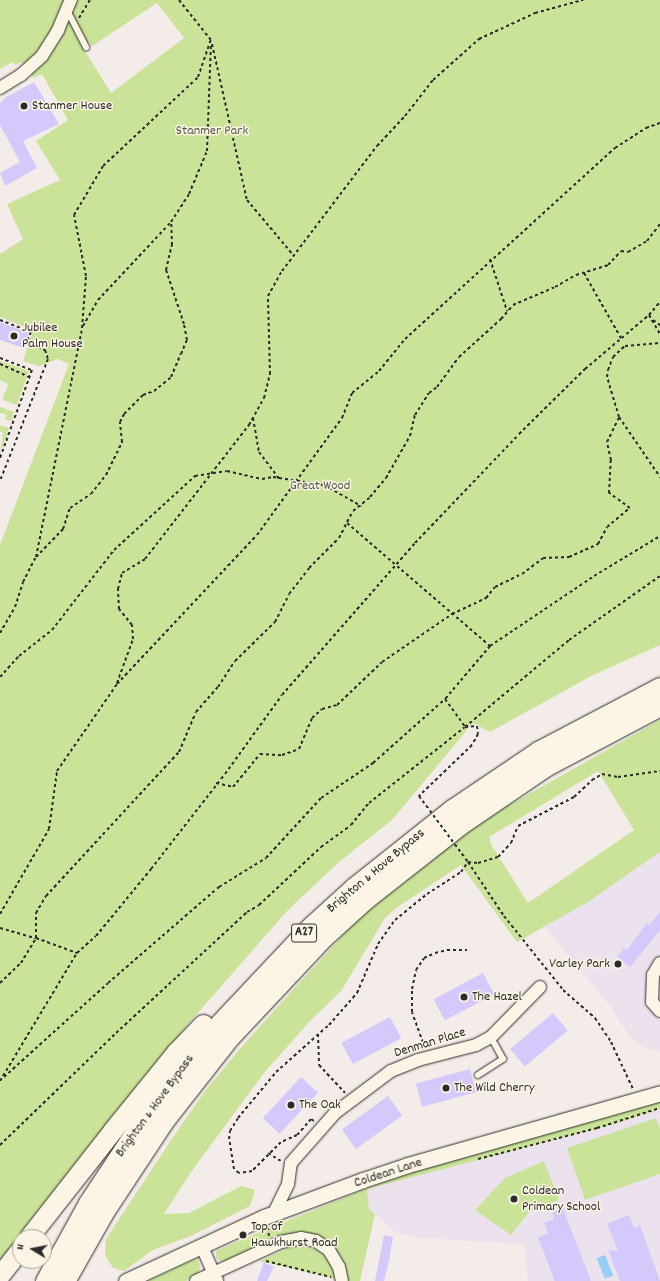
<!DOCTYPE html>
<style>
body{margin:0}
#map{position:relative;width:660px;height:1281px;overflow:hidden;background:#f4ece9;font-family:Dekko,sans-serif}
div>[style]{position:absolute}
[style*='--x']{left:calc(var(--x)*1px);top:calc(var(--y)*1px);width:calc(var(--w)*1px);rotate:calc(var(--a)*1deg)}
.built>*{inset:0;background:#ebe2ee}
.green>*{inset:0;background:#cae399}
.water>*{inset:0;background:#97cef6;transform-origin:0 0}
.building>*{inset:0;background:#d5c9fb;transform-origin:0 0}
.path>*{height:2px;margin-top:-1px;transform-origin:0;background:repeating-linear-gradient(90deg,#2b2b2b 0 3px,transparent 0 6px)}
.roads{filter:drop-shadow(0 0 1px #2b2b2b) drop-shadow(0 0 1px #2b2b2b)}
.service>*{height:6px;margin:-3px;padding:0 3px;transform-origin:3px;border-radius:3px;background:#fcf5e5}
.minor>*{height:12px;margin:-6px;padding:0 6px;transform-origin:6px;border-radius:6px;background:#fcf5e5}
.tertiary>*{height:15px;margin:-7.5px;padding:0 7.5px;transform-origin:7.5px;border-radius:7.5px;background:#fcf5e5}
.trunk>*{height:19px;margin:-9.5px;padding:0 9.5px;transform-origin:9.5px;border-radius:9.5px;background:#fcf5e5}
.path-bridge>*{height:2px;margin-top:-1px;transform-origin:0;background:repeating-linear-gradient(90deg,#2b2b2b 0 3px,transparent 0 6px)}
.dots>*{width:11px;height:11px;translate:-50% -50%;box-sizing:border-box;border:2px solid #fcf5e5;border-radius:50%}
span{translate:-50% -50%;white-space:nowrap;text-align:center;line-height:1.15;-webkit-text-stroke:3px #fcf5e5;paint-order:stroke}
.shield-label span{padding:1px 3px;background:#fcf5e5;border:1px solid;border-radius:3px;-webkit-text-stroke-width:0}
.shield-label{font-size:13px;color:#2b2b2b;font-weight:700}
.poi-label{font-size:14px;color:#2b2b2b}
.left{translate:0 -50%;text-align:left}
.right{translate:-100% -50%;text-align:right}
.park-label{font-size:14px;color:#535946}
.street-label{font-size:14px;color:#2b2b2b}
.north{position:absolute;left:12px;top:1229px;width:40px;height:40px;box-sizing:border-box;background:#fcf5e5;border:1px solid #a8a49b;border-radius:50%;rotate:280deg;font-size:11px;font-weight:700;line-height:16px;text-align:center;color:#2b2b2b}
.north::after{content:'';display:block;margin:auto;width:14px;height:18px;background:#2b2b2b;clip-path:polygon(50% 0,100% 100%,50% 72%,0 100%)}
</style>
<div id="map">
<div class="built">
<i style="clip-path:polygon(660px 852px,660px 1052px,644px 1048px,630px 1037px,607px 1002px,543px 925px,588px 902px)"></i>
<i style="clip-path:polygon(660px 1109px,660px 1281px,528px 1281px,524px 1244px,419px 1238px,394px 1232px,369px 1209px,367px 1189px,612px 1125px)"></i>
</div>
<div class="green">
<i style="clip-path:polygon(evenodd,0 0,660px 0,660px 645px,593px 675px,490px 732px,473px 723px,392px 820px,339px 862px,287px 911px,189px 1023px,0 1264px,0 545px,69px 364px,58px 359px,39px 366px,23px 361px,33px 330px,0 317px,0 254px,23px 239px,7px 204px,60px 180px,36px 141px,68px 120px,42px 74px,34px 78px,22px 62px,15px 65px,13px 62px,0 69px,0 0,157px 3px,184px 38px,111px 93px,83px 48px,89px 41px,92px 46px,157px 3px)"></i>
<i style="clip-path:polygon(0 361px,29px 371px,17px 405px,3px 400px,4px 395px,1px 393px,5px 394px,8px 384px,0 380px)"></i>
<i style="clip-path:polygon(0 407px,14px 412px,11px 421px,5px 419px,7px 415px,0 413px)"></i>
<i style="clip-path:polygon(0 425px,9px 428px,0 454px,3px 433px,0 431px)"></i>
<i style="clip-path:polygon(evenodd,660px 720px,660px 852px,588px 902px,517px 942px,461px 865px,396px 908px,385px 918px,341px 991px,311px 1020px,264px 1073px,191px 1172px,164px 1214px,189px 1213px,241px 1186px,255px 1190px,250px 1206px,193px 1235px,153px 1250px,124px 1271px,113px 1268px,105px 1255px,106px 1239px,173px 1137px,205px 1091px,244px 1044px,363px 913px,447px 846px,497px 812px,660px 720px,598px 771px,634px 830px,528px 903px,492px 846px,489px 837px,598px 771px)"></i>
<i style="clip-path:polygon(660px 1097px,660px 1109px,612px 1125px,367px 1189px,369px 1209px,375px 1214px,360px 1281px,347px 1281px,340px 1255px,317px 1236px,228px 1260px,220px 1261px,216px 1257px,216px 1251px,243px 1239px,414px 1169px,569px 1127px)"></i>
<i style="clip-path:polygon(656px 1118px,660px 1129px,660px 1174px,585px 1200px,567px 1148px)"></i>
<i style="clip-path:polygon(544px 1161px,559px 1200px,530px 1211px,511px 1235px,475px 1210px,505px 1178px)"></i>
<i style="clip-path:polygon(292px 1246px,308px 1246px,322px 1253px,332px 1265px,335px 1279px,260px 1261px)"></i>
<i style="clip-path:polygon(197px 1258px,200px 1266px,199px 1272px,186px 1281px,148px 1281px)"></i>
</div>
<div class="water">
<i style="left:605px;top:1255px;width:22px;height:9px;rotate:68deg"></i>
</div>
<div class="building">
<i style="clip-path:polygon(34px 82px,59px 124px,23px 141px,37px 168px,5px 186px,0 173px,20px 162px,0 125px,0 103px,6px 97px)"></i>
<i style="clip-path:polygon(0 322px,29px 333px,23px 348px,0 340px)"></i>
<i style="clip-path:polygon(660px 912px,660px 930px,630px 967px,617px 957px,624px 948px,627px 950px,647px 923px,649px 925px)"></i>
<i style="left:483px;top:973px;width:24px;height:56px;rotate:62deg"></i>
<i style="left:553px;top:1013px;width:23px;height:56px;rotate:50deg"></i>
<i style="left:390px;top:1017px;width:24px;height:55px;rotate:62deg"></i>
<i style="left:470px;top:1069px;width:24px;height:56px;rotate:75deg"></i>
<i style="left:301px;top:1077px;width:23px;height:56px;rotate:43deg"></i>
<i style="left:388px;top:1096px;width:24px;height:57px;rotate:54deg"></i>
<i style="clip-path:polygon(563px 1208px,568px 1222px,591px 1281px,555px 1281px,538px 1238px,548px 1233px,544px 1223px,554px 1219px,552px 1212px)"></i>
<i style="clip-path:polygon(629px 1215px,634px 1228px,640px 1225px,660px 1281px,620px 1281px,608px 1250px,618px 1251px,607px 1224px)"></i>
<i style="clip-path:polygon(384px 1235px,393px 1237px,389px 1261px,384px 1281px,375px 1281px)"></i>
<i style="clip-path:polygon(264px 1262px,274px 1267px,267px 1281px,257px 1281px)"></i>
</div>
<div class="path">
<i style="--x:179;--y:0;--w:51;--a:51.3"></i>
<i style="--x:79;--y:18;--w:21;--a:-59"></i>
<i style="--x:212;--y:44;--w:160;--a:77.4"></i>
<i style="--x:247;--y:200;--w:73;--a:50"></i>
<i style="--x:490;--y:259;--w:55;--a:71.9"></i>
<i style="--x:584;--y:273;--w:75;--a:60.4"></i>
<i style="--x:649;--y:315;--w:22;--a:60"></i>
<i style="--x:0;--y:320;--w:33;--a:21"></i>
<i style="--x:31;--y:332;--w:11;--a:112"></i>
<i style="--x:27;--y:342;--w:20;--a:24"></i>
<i style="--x:45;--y:350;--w:9;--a:72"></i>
<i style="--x:48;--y:359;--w:131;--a:111.5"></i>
<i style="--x:653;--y:320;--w:9;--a:36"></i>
<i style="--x:83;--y:326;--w:30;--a:-60"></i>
<i style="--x:98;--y:300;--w:107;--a:-46.9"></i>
<i style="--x:171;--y:222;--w:33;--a:-57"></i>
<i style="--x:189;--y:194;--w:47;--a:-67.3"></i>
<i style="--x:207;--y:151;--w:108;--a:-87.9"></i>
<i style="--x:0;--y:358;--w:34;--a:21"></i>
<i style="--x:32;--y:370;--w:94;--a:110"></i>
<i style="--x:0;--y:364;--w:32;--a:24"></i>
<i style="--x:619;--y:417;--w:73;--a:55.7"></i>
<i style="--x:253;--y:418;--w:35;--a:80"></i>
<i style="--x:259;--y:452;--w:34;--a:53"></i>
<i style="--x:347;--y:523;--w:189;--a:40.7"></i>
<i style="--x:490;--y:646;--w:125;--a:-33.9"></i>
<i style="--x:594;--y:576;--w:77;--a:-31.2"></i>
<i style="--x:36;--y:557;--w:234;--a:-78.6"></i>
<i style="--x:82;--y:328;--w:52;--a:-85.6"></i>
<i style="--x:86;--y:276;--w:62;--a:-101.1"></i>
<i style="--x:74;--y:215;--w:57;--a:-59.4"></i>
<i style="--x:103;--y:166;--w:130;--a:-43.1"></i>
<i style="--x:198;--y:77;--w:39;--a:-71"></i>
<i style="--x:0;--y:633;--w:30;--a:-60"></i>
<i style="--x:15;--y:607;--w:26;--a:-72"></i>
<i style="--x:23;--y:582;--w:28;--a:-63"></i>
<i style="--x:36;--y:557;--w:39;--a:-46"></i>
<i style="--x:63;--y:529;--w:22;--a:-72"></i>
<i style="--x:70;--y:508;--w:25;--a:-34"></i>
<i style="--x:91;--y:494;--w:24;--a:-52"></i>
<i style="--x:106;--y:475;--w:37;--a:-64"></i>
<i style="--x:122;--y:442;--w:20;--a:-96"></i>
<i style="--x:120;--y:422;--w:9;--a:-63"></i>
<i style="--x:124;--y:414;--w:27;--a:-45"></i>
<i style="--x:143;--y:395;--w:12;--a:-20"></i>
<i style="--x:154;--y:391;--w:22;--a:-39"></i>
<i style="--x:171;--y:377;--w:25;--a:-67"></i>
<i style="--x:181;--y:354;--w:15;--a:-67"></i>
<i style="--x:187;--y:340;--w:16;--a:-101"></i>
<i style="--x:184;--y:324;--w:57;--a:-108.4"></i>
<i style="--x:166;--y:270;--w:26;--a:-77"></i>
<i style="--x:172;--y:245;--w:23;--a:-92"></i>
<i style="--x:490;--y:646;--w:70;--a:130.3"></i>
<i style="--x:445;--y:699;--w:34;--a:54"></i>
<i style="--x:465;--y:727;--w:136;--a:-39.9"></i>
<i style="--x:569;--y:640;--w:111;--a:-35.1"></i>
<i style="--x:0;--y:677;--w:28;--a:-48"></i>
<i style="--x:19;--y:656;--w:42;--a:-38.2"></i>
<i style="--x:52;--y:630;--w:101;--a:-52.2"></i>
<i style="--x:114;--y:550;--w:110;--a:-42.4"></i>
<i style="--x:195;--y:476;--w:32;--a:-9"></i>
<i style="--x:227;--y:471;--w:36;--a:13"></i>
<i style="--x:262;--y:479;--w:11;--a:-10"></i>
<i style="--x:273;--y:477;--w:52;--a:8.9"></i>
<i style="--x:324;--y:485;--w:43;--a:29.6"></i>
<i style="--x:117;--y:683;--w:47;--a:-70"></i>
<i style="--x:133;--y:639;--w:14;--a:-94"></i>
<i style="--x:132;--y:625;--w:21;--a:-129"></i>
<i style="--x:119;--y:609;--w:20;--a:-93"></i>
<i style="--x:118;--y:589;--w:16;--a:-76"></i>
<i style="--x:122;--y:573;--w:27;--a:-31"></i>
<i style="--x:145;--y:559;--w:170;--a:-52.2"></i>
<i style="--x:249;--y:425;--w:31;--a:-61"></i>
<i style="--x:264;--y:398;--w:25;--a:-76"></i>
<i style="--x:270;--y:374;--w:78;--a:-91.5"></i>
<i style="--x:268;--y:296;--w:29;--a:-61"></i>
<i style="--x:282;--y:271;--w:157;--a:-52.8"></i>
<i style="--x:377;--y:146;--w:41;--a:-47"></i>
<i style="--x:405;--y:116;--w:46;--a:-52.1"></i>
<i style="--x:433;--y:80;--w:62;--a:-41.7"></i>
<i style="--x:479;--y:39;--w:62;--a:-24.9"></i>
<i style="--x:535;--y:13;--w:50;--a:-15.2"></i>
<i style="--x:216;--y:783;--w:17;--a:13"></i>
<i style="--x:233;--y:787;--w:43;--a:-50.7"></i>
<i style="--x:260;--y:754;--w:22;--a:3"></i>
<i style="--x:282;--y:755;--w:18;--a:-19"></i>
<i style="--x:299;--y:749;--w:34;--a:-67"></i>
<i style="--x:312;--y:718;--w:13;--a:-42"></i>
<i style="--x:322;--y:709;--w:16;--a:-15"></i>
<i style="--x:337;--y:705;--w:62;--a:-43.7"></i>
<i style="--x:382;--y:662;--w:85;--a:-34.4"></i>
<i style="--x:452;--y:614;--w:38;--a:-25"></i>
<i style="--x:486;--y:598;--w:14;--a:-51"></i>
<i style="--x:495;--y:587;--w:30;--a:-26"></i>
<i style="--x:522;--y:574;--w:26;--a:-37"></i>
<i style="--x:543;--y:558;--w:26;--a:-2"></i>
<i style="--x:569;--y:557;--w:32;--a:-24"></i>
<i style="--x:598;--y:544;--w:19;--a:-62"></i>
<i style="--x:607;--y:527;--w:30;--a:-40"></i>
<i style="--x:630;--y:508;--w:26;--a:-144"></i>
<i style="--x:609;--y:493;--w:33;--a:-87"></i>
<i style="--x:611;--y:460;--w:18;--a:-103"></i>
<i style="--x:607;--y:442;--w:28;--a:-64"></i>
<i style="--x:619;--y:417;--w:42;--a:-106.7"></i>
<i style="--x:607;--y:377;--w:7;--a:-82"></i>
<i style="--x:608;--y:370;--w:14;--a:-69"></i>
<i style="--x:613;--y:357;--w:16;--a:-43"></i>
<i style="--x:625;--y:346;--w:35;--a:-5"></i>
<i style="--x:468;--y:862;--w:65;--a:56.3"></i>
<i style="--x:504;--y:916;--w:95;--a:51.4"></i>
<i style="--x:563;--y:990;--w:43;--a:41.2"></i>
<i style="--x:595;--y:1018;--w:29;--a:56"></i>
<i style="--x:611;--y:1042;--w:52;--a:64.9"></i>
<i style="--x:468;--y:862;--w:10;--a:6"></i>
<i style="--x:478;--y:863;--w:21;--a:-17"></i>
<i style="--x:498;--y:857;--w:19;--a:-47"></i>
<i style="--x:511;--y:843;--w:18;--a:-68"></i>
<i style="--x:518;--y:826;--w:63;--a:-27.4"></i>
<i style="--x:574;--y:797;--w:25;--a:-43"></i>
<i style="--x:592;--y:780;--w:12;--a:-31"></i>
<i style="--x:602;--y:774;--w:16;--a:11"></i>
<i style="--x:618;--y:777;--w:42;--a:-8.1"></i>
<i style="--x:0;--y:914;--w:98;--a:-60"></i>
<i style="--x:49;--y:829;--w:59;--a:-82.1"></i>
<i style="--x:57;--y:771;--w:106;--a:-55.4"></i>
<i style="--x:117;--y:684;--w:204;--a:-46.8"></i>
<i style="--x:257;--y:535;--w:145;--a:-54"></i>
<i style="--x:342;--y:418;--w:27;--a:-68"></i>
<i style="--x:352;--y:393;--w:35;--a:-39"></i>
<i style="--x:379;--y:371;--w:41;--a:-50.9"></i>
<i style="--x:405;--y:339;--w:284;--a:-42.3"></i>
<i style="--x:615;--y:148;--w:37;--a:-33"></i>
<i style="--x:646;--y:128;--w:15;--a:-20"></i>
<i style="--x:0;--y:928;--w:37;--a:16"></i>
<i style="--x:36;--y:938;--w:44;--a:20.1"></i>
<i style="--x:0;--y:983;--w:29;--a:-44"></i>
<i style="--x:21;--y:963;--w:29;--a:-59"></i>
<i style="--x:36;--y:938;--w:25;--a:-90"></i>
<i style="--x:36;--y:913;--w:20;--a:-60"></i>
<i style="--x:46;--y:896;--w:196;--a:-47.3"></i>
<i style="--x:179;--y:752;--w:43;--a:-67"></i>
<i style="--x:196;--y:712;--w:33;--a:-49"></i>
<i style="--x:218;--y:687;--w:31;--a:-57"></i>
<i style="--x:235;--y:661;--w:56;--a:-44.3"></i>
<i style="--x:275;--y:622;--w:31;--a:-63"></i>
<i style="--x:289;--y:594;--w:33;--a:-52"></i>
<i style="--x:309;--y:568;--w:42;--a:-45"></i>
<i style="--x:339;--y:538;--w:30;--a:-63"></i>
<i style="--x:353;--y:511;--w:22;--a:-39"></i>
<i style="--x:370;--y:497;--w:25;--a:-50"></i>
<i style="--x:386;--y:478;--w:48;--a:-60.3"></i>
<i style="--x:410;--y:436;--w:22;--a:-77"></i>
<i style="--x:415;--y:415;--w:26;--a:-58"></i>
<i style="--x:429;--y:393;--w:10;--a:-37"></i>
<i style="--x:437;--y:387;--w:37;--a:-54"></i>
<i style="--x:459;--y:357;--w:57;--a:-42.1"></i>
<i style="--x:501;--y:319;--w:18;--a:-49"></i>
<i style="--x:513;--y:305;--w:46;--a:-23.2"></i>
<i style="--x:555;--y:287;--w:24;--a:-30"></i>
<i style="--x:576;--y:275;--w:34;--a:-17"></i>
<i style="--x:608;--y:265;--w:19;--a:-47"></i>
<i style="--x:621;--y:251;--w:7;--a:8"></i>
<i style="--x:628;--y:252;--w:22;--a:-30"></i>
<i style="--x:647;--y:241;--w:21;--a:-53"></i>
<i style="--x:318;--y:1034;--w:31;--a:88"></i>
<i style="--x:319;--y:1065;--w:38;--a:47"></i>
<i style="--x:425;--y:1048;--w:38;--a:-110"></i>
<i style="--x:412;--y:1012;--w:23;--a:-90"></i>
<i style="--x:412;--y:989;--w:19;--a:-78"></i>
<i style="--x:416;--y:970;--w:14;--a:-56"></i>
<i style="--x:424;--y:958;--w:12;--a:-24"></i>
<i style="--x:435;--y:953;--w:12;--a:-14"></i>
<i style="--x:447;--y:950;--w:20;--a:0"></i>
<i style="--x:4;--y:1077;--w:140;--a:-42.1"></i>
<i style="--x:108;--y:983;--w:147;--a:-40.9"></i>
<i style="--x:219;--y:887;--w:55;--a:-31.7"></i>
<i style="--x:266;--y:858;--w:81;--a:-47.5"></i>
<i style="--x:321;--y:798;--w:63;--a:-33.9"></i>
<i style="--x:373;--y:763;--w:96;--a:-41.6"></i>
<i style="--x:0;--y:1081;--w:149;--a:-59"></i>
<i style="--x:77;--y:953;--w:25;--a:-42"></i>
<i style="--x:96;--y:936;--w:87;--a:-50.6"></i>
<i style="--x:151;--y:869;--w:120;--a:-52.1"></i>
<i style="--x:225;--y:774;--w:97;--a:-54.2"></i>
<i style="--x:282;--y:695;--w:202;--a:-48.8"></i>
<i style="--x:415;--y:543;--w:151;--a:-46.3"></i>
<i style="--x:519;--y:434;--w:93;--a:-44.6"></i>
<i style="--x:585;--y:369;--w:84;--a:-40.2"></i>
<i style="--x:649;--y:315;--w:17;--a:-50"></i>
<i style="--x:314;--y:1121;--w:4;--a:-146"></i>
<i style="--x:311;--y:1119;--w:21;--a:131"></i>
<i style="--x:297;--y:1135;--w:17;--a:156"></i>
<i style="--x:281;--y:1142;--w:41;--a:135"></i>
<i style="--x:252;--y:1171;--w:13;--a:171"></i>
<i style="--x:239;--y:1173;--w:6;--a:-141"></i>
<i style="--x:234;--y:1169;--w:30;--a:-99"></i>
<i style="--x:229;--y:1139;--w:8;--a:-83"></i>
<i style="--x:230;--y:1131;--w:15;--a:-58"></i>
<i style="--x:238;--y:1118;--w:60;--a:-50.4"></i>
<i style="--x:276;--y:1072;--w:71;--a:-41.6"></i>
<i style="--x:329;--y:1025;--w:43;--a:-48.8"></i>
<i style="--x:357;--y:993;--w:53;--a:-66.8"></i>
<i style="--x:378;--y:944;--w:29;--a:-55"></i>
<i style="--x:395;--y:920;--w:41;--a:-39.1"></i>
<i style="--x:427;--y:894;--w:40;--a:-32.9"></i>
<i style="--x:461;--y:872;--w:12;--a:-55"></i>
<i style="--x:0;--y:1145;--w:161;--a:-44"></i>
<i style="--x:116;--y:1033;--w:178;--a:-42.7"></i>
<i style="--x:247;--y:912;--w:14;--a:-30"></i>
<i style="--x:259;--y:905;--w:85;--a:-43.1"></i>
<i style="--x:321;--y:847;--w:37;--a:-36"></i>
<i style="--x:351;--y:825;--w:28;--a:-51"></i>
<i style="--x:369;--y:803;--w:122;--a:-38.4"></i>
<i style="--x:465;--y:727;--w:12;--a:-5"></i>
<i style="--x:477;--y:726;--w:8;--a:83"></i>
<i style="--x:478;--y:734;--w:13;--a:119"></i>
<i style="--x:472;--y:745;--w:74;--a:136.1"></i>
<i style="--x:268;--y:1153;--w:15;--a:32"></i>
<i style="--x:478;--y:1159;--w:123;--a:-14.6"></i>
<i style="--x:597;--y:1128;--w:66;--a:-17.6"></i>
<i style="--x:268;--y:1227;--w:9;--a:84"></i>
<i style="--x:266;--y:1261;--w:67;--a:13.8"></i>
</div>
<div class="roads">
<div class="service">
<i style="--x:67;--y:10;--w:42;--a:62.8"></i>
<i style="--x:478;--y:1075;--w:30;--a:-33"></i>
<i style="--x:503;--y:1059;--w:25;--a:-119"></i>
</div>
<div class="minor">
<i style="--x:0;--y:88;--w:25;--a:-32"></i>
<i style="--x:21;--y:75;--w:28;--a:-42"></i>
<i style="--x:42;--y:56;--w:31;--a:-58"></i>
<i style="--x:58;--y:30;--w:33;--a:-67"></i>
<i style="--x:660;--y:963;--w:14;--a:120"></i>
<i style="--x:653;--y:975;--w:27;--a:92"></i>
<i style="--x:652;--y:1002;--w:12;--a:48"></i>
<i style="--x:274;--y:1213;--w:32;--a:-64"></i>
<i style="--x:288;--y:1184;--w:21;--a:-82"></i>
<i style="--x:291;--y:1163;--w:67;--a:-48.7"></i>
<i style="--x:335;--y:1113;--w:70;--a:-36.9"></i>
<i style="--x:391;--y:1071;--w:29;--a:-22"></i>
<i style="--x:418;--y:1060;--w:60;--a:-14.5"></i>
<i style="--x:476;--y:1045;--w:17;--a:-28"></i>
<i style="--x:491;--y:1037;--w:70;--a:-45.6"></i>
<i style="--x:202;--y:1247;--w:37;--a:66"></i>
<i style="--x:196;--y:1281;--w:94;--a:-24.6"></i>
<i style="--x:281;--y:1242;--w:20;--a:-11"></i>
<i style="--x:301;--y:1238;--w:15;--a:11"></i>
<i style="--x:316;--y:1241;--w:16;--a:35"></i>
<i style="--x:329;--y:1250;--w:20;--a:60"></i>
<i style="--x:339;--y:1267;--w:14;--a:78"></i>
</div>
<div class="tertiary">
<i style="--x:126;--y:1281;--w:152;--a:-24.9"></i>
<i style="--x:264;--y:1217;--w:106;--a:-20.5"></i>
<i style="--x:363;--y:1180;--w:47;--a:-18.4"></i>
<i style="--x:408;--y:1165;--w:262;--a:-15.9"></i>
</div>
<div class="trunk">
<i style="--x:29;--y:1237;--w:135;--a:-51.9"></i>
<i style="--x:112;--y:1131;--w:102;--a:-51"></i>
<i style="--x:176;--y:1052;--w:39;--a:-46"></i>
<i style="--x:0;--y:1275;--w:33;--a:-52"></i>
<i style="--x:45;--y:1281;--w:89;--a:-61.1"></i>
<i style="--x:88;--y:1203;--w:113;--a:-56.6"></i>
<i style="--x:150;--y:1109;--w:104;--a:-51.3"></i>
<i style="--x:215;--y:1028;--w:140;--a:-46.7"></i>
<i style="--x:311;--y:926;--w:58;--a:-42.2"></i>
<i style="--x:354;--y:887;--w:125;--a:-38.5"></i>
<i style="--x:452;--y:809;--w:104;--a:-34"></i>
<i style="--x:538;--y:751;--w:138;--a:-27.7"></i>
<i style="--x:65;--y:1281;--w:79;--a:-60.5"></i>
<i style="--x:104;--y:1212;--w:109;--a:-56.6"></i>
<i style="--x:164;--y:1121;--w:105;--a:-51.9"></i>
<i style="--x:229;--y:1038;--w:137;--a:-46.8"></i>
<i style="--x:323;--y:938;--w:58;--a:-42.2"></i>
<i style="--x:366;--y:899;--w:120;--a:-38.2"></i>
<i style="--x:460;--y:825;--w:103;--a:-34.3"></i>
<i style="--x:545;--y:767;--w:130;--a:-27.9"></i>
</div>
</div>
<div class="path-bridge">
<i style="--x:419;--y:796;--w:82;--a:53.4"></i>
</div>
<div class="dots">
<i style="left:24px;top:106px;background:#2b2b2b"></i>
<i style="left:14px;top:336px;background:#2b2b2b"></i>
<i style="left:618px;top:964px;background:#2b2b2b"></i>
<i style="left:464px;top:997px;background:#2b2b2b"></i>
<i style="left:446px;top:1088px;background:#2b2b2b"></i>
<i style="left:291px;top:1105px;background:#2b2b2b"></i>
<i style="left:514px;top:1199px;background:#2b2b2b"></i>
<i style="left:243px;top:1235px;background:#2b2b2b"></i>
</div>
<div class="shield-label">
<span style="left:304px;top:933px">A27</span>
</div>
<div class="poi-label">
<span class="left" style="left:32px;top:106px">Stanmer House</span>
<span class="left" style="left:22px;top:336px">Jubilee<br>Palm House</span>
<span class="right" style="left:610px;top:964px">Varley Park</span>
<span class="left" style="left:472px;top:997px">The Hazel</span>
<span class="left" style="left:454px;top:1088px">The Wild Cherry</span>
<span class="left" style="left:299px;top:1105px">The Oak</span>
<span class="left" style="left:522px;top:1199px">Coldean<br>Primary School</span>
<span class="left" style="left:251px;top:1235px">Top of<br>Hawkhurst Road</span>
</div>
<div class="park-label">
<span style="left:212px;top:131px">Stanmer Park</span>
<span style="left:320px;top:486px">Great Wood</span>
</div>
<div class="street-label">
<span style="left:376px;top:871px;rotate:-40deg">Brighton &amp; Hove Bypass</span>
<span style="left:430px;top:1043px;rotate:-17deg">Denman Place</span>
<span style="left:155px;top:1106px;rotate:-54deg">Brighton &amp; Hove Bypass</span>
<span style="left:388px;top:1173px;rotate:-18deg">Coldean Lane</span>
</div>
<div class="north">N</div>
</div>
